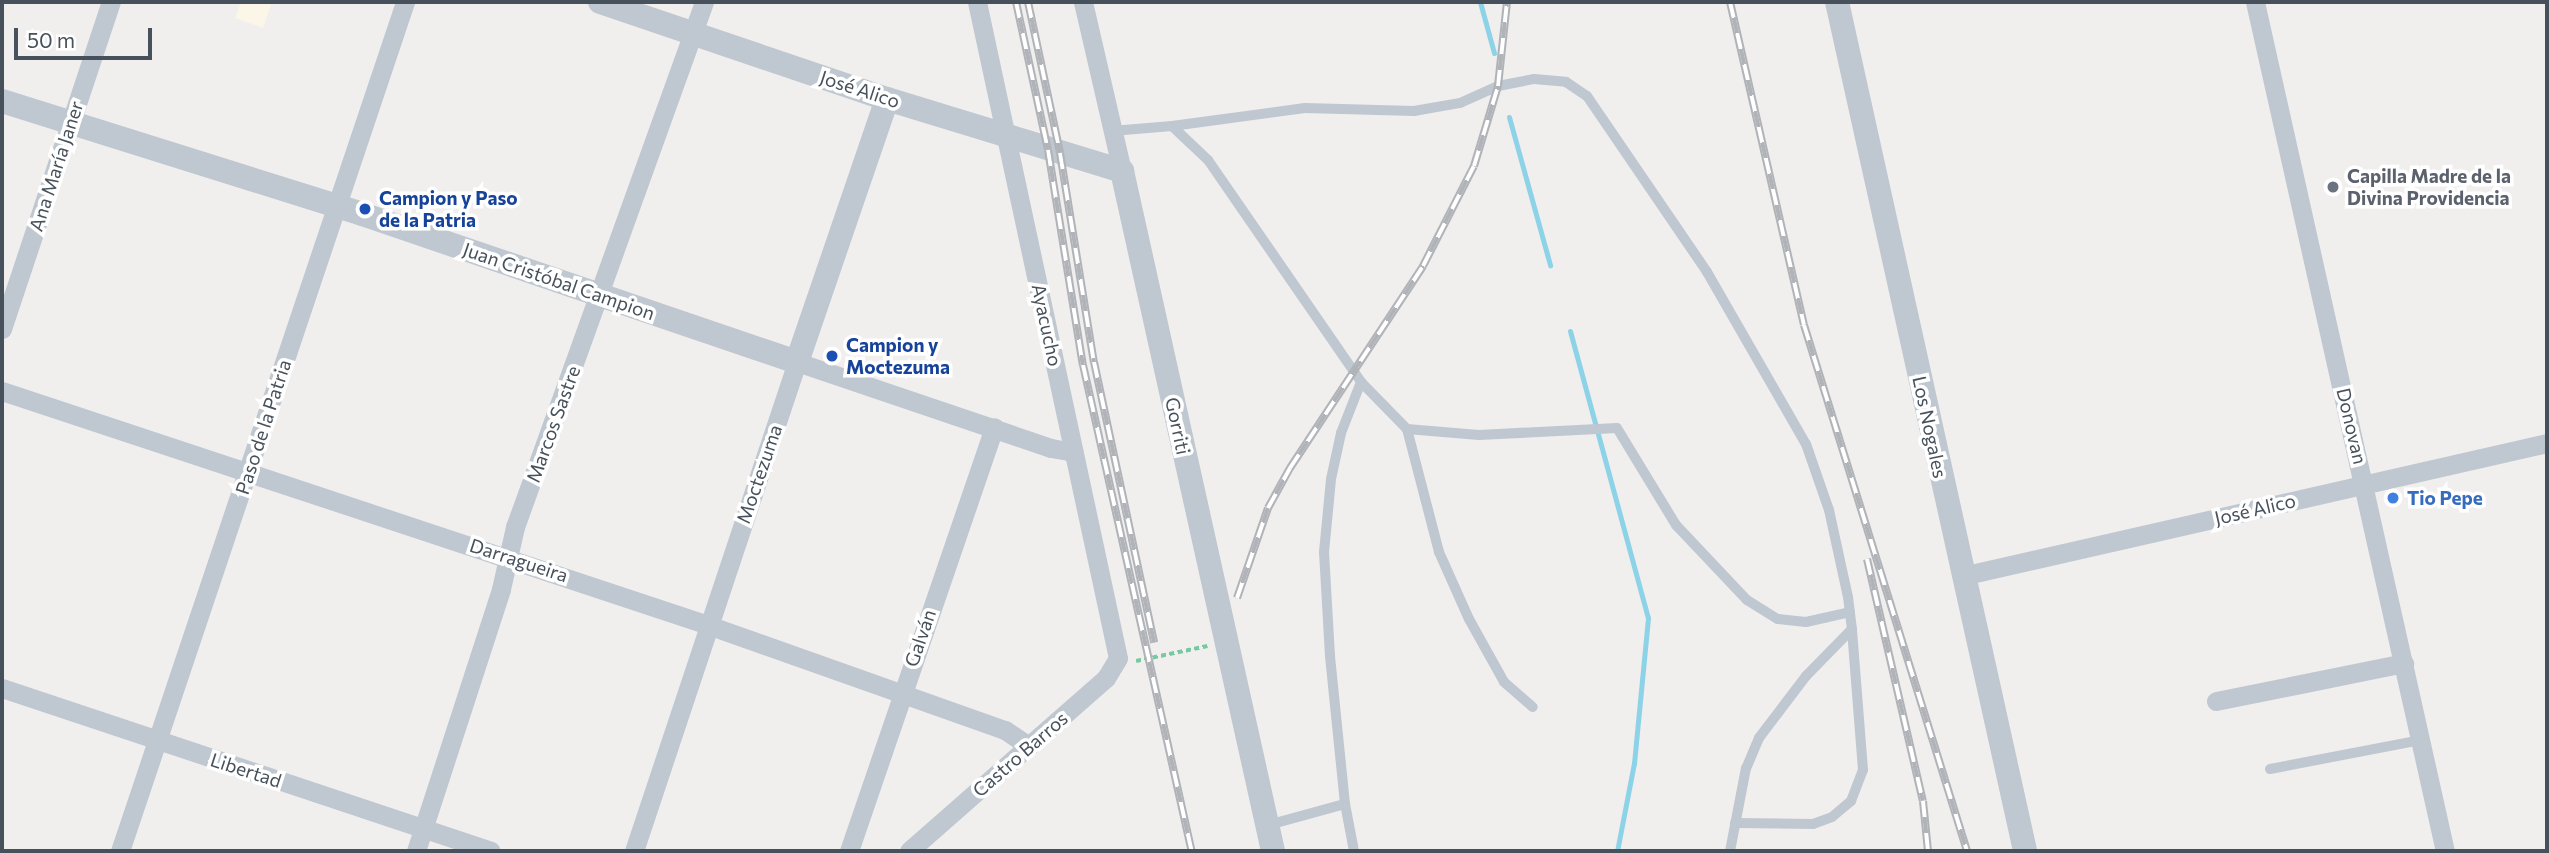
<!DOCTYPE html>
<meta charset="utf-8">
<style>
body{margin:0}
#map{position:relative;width:2549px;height:853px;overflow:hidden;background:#f1eeee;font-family:Commissioner,sans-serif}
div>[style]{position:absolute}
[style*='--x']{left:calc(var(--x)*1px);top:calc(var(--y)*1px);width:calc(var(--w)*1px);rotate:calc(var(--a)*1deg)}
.commercial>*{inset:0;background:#fbf6e8}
.stream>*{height:5px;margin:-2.5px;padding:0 2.5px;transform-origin:2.5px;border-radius:2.5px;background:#8dd3e7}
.path>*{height:3.5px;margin-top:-1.75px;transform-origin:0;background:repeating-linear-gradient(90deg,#78c9a2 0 5px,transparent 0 8.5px)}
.service>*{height:10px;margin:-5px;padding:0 5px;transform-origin:5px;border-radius:5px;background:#bfc8d0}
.minor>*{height:19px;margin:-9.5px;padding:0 9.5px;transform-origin:9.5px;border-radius:9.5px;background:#bfc8d0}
.tertiary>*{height:24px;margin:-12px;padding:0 12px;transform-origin:12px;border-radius:12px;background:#bfc8d0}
.rail>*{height:8px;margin-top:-4px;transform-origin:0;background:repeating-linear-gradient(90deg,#fff 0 16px,#b0b3b8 0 32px);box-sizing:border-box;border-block:2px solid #b0b3b8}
.dots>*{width:19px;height:19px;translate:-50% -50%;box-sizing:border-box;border:4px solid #fff;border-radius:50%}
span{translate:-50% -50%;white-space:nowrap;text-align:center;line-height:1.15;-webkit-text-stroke:7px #fff;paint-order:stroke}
.street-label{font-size:19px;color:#47515b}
.worship-label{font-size:19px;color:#5b616d;font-weight:700}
.left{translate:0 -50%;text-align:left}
.transit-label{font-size:19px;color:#164399;font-weight:700}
.shop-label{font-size:19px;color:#366cbe;font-weight:700}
.frame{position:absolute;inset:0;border:4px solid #47515b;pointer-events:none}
.scale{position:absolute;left:14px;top:28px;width:138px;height:32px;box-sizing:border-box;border:4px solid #47515b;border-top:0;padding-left:9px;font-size:21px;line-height:24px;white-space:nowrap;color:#47515b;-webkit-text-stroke:5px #fff;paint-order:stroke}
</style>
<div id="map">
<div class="commercial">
<i style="clip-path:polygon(241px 2px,272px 2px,263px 28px,235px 18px)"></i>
</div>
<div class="stream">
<i style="--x:1480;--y:2;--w:53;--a:74.6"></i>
<i style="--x:1509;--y:117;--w:154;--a:74.5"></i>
<i style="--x:1570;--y:331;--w:297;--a:74.8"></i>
<i style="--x:1648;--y:618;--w:146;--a:95.5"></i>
<i style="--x:1634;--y:763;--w:90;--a:100.9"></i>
</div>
<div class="path">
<i style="--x:1136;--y:661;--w:73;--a:-11.9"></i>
</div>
<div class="service">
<i style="--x:1172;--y:126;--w:134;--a:-7.7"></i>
<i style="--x:1305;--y:108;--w:109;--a:1.6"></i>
<i style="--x:1414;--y:111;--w:47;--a:-9.9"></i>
<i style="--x:1460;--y:103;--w:42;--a:-24.1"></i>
<i style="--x:1498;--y:86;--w:37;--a:-11"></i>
<i style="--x:1534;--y:79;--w:32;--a:5"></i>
<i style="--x:1566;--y:82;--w:25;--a:34"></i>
<i style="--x:1587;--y:96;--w:213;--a:55.7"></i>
<i style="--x:1707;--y:272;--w:198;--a:60.1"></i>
<i style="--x:1806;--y:444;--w:70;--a:70.8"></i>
<i style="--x:1829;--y:510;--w:89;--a:77.7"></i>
<i style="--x:1848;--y:597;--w:32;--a:83"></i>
<i style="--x:1852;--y:629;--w:66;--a:134.4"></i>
<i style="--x:1806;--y:676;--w:78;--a:127.2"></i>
<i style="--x:1759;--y:738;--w:33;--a:113"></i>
<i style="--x:1746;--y:768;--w:85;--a:100.9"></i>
<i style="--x:1112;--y:131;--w:60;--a:-4.8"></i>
<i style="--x:1172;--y:126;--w:50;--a:43.4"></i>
<i style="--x:1208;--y:160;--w:270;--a:55.4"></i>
<i style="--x:1407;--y:429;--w:127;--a:75.4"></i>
<i style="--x:1439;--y:552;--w:73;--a:65.9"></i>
<i style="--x:1469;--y:619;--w:72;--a:60.9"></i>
<i style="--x:1504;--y:682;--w:38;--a:41"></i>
<i style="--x:2270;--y:769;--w:153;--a:-10.9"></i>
<i style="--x:1735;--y:823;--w:78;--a:0.7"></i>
<i style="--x:1813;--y:824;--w:20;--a:-20"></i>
<i style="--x:1832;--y:817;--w:25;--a:-40"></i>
<i style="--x:1851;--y:801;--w:33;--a:-69"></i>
<i style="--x:1863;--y:770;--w:141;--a:-94.5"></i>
<i style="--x:1268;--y:825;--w:80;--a:-15.3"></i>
<i style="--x:1354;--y:851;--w:48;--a:-100.8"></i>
<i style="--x:1345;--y:804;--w:149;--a:-95.8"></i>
<i style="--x:1330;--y:656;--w:104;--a:-93.3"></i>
<i style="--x:1324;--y:552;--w:73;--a:-84.5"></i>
<i style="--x:1331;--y:479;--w:47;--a:-77.7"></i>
<i style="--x:1341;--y:433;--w:55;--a:-68.6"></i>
<i style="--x:1361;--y:382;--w:66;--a:45.6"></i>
<i style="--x:1407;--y:429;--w:72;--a:4.8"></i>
<i style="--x:1479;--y:435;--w:138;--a:-2.9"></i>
<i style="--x:1617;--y:428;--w:114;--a:58.7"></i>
<i style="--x:1676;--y:525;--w:103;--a:46.6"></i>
<i style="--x:1747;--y:600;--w:36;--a:32"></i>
<i style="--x:1778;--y:619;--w:28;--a:6"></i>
<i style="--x:1806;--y:622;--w:45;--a:-12.8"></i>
</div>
<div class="minor">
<i style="--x:1083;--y:2;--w:173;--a:77"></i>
<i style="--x:2255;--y:2;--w:870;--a:77.39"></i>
<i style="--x:2;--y:329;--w:345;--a:-71.6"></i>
<i style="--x:2;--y:391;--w:744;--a:18.34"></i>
<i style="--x:708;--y:625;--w:315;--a:19.5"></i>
<i style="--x:1005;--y:730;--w:29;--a:34"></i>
<i style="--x:1962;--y:576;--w:600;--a:-12.81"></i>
<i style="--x:2;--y:688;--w:515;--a:18.43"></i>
<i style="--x:2216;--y:701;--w:192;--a:-11.4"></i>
<i style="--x:120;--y:851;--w:896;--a:-71.44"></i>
<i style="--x:416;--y:851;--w:275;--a:-72"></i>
<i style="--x:501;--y:589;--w:64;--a:-77.3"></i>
<i style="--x:515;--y:527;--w:558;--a:-70.2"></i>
<i style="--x:634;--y:851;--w:515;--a:-71.57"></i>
<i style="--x:797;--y:362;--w:268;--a:18.7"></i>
<i style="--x:1051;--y:448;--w:23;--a:10"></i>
<i style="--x:849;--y:851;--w:448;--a:-71.1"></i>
<i style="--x:909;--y:851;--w:262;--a:-41.3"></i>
<i style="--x:1106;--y:678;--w:23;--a:-59"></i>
<i style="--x:1118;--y:658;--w:671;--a:-102.13"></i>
</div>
<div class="tertiary">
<i style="--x:600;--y:2;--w:303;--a:18.7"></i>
<i style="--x:887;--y:99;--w:246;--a:17"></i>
<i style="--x:1122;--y:171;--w:697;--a:77.48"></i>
<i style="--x:1837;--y:2;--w:870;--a:77.51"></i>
<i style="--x:2;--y:101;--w:377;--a:17.4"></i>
<i style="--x:362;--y:214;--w:459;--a:18.8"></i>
<i style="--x:797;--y:362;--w:278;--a:-71.1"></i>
</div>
<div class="rail">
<i style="--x:1016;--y:2;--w:151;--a:77.8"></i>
<i style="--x:1048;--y:150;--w:218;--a:80.8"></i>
<i style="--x:1083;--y:365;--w:498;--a:77.4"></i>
<i style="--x:1028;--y:2;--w:154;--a:78"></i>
<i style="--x:1060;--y:153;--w:212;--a:80.8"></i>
<i style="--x:1094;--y:362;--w:287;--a:77.9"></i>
<i style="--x:1730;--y:2;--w:331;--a:77.1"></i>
<i style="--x:1804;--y:325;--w:551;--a:72.78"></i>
<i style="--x:1867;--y:559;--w:248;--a:77"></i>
<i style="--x:1923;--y:801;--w:50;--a:84.3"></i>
<i style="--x:1237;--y:598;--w:95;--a:-71"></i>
<i style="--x:1268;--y:508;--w:46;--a:-61.2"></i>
<i style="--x:1290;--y:468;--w:242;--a:-56.6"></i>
<i style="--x:1423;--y:266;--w:112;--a:-63"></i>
<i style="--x:1474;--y:166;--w:84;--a:-73.3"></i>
<i style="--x:1498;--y:86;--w:84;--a:-83.9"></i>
</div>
<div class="dots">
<i style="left:2333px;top:187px;background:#6b7280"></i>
<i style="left:365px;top:209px;background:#1a4fb4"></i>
<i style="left:832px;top:356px;background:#1a4fb4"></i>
<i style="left:2393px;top:498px;background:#3f7fe0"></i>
</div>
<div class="street-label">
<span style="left:860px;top:89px;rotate:18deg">José Alico</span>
<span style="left:56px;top:166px;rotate:-72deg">Ana María Janer</span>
<span style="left:559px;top:281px;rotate:19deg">Juan Cristóbal Campion</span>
<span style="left:1047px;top:325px;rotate:78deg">Ayacucho</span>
<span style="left:553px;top:424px;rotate:-70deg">Marcos Sastre</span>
<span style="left:1178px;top:426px;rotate:78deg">Gorriti</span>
<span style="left:2352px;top:426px;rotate:77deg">Donovan</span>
<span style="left:263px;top:427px;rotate:-72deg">Paso de la Patria</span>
<span style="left:1930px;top:427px;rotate:78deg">Los Nogales</span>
<span style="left:759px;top:474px;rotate:-71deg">Moctezuma</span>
<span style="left:2255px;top:509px;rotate:-13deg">José Alico</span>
<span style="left:519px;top:560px;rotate:18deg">Darragueira</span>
<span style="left:920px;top:638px;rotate:-71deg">Galván</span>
<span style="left:1020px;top:754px;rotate:-41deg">Castro Barros</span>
<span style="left:246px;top:770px;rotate:18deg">Libertad</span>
</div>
<div class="worship-label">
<span class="left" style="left:2347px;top:187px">Capilla Madre de la<br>Divina Providencia</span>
</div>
<div class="transit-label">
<span class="left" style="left:379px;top:209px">Campion y Paso<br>de la Patria</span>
<span class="left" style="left:846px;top:356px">Campion y<br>Moctezuma</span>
</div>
<div class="shop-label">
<span class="left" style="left:2407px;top:498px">Tio Pepe</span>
</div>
<div class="frame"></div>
<div class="scale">50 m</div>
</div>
